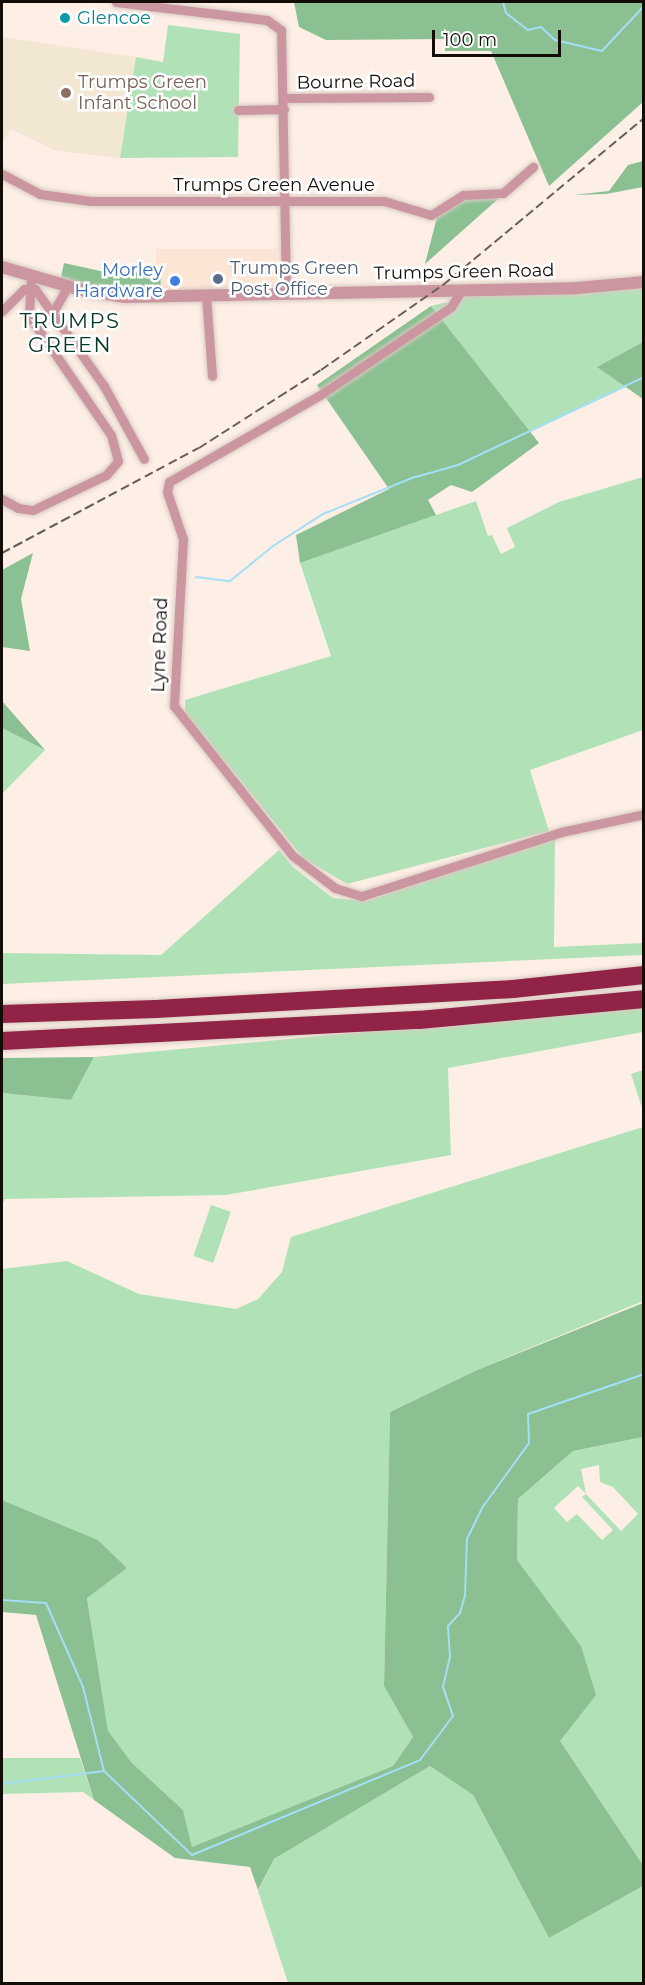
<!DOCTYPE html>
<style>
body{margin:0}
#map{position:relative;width:645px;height:1985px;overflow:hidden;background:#fdefe6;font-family:Montserrat,sans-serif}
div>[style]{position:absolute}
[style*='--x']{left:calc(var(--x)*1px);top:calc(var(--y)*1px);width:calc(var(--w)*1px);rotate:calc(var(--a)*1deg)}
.built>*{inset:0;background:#fde5d5;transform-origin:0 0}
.education>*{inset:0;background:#f2e7d2}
.green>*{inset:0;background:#b1e2b7;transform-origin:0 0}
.forest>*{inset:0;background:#8ac092}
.stream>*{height:2px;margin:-1px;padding:0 1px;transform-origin:1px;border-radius:1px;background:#a4dff7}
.roads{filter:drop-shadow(0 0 2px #d8cbc2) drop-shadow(0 0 2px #d8cbc2)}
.minor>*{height:9px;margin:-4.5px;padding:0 4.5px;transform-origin:4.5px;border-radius:4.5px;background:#cc96a1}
.tertiary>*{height:12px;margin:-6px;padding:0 6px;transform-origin:6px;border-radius:6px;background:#cc96a1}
.motorway>*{height:18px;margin:-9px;padding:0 9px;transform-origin:9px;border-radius:9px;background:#912347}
.rail>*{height:2px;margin-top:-1px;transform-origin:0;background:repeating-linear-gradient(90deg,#675d57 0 9px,transparent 0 13.5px)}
.dots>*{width:16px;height:16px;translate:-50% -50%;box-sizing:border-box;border:3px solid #fff;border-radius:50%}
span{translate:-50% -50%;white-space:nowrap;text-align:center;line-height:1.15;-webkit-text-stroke:5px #fff;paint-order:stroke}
.culture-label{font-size:18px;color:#0d838f}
.left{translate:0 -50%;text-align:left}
.street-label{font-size:18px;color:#130c07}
.education-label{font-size:18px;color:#785e54}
.service-label{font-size:18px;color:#4e5e75}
.shop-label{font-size:18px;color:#366cbe}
.right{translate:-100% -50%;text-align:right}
.quarter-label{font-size:21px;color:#063826;letter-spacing:1.5px}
.frame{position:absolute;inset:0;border:3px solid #130c07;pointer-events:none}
.scale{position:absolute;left:432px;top:30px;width:129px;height:27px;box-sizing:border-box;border:3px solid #130c07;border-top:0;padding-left:8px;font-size:18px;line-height:21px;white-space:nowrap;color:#130c07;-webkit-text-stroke:4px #fff;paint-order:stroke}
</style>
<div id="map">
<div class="built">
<i style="left:156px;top:249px;width:121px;height:41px"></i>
</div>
<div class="education">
<i style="clip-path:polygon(2px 37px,136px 57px,120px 158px,56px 151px,11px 129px,2px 143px)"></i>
</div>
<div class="green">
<i style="clip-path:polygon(168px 25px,240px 34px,238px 157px,120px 158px,136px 57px,163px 62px)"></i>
<i style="clip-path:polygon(643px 289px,643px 342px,598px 367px,628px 386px,530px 432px,431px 306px,467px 297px,511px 293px)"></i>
<i style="clip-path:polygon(643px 477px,643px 730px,530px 770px,549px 831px,347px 884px,303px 858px,185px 712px,185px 700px,331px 656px,300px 563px,476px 501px,488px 536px,492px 535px,501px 554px,515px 547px,507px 528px,559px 502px)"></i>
<i style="clip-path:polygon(2px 728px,45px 750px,2px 794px)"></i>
<i style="clip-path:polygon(555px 838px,554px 947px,644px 943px,643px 955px,2px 984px,2px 953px,161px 955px,279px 850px,293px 867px,333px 898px,367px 901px)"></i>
<i style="clip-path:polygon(643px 1006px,643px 1032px,448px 1068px,451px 1155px,226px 1195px,5px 1199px,2px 1205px,2px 1093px,71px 1100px,94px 1057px)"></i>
<i style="clip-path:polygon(643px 1070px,644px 1070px,643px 1111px,631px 1074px)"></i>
<i style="clip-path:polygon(643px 1127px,643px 1301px,477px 1370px,390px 1412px,384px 1686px,413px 1737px,393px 1766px,192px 1848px,183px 1810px,131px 1762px,108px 1732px,87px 1597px,127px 1568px,98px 1540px,2px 1500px,2px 1269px,67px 1261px,139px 1294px,236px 1309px,258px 1299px,282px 1272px,291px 1237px)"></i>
<i style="left:211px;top:1205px;width:21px;height:54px;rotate:19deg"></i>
<i style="clip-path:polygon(evenodd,643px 1437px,643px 1865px,560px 1741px,517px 1560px,518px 1499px,573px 1451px,643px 1437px,599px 1465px,600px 1482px,613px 1487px,638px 1514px,621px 1531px,586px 1494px,581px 1469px,599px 1465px,643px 1437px,578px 1486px,586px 1494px,582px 1497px,613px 1530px,602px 1540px,577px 1514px,567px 1522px,554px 1508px,578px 1486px)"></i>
<i style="clip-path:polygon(2px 1758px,80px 1758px,94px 1800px,83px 1792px,2px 1794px)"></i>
<i style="clip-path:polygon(430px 1766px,473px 1795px,549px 1938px,643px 1886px,643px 1983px,288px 1983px,258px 1891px,274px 1859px)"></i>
</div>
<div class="forest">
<i style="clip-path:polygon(294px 2px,643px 2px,643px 102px,549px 186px,491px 51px,445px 51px,445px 39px,326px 40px,299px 27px)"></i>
<i style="clip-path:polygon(643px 161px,643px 187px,606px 194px,573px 195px,609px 191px,628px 165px)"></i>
<i style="clip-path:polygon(476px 197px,498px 199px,425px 264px,437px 217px,463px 199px)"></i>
<i style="clip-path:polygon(64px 263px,105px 272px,160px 273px,161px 288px,154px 294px,93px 288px,61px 277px)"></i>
<i style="clip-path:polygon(431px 306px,539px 443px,472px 492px,451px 485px,428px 500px,436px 515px,300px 563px,296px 535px,389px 489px,317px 385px)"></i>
<i style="clip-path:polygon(643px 342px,643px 399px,597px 367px)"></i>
<i style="clip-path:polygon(33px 553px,21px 599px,30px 651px,2px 647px,2px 570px)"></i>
<i style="clip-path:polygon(2px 701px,45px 750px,2px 728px)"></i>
<i style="clip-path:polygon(94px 1057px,71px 1100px,2px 1093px,2px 1058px)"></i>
<i style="clip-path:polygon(643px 1303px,643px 1437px,573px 1451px,518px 1499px,517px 1560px,581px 1646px,596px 1695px,560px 1741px,643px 1865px,643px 1886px,549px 1938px,473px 1795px,430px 1766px,274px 1859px,258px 1890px,250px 1867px,175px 1858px,94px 1800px,36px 1615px,2px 1612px,2px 1500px,98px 1540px,127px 1568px,87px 1598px,108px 1731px,131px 1762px,183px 1810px,192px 1847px,393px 1766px,413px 1737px,384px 1686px,390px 1412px,477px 1370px)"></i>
</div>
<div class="stream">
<i style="--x:503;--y:2;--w:11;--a:75"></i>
<i style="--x:506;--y:13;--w:28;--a:38"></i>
<i style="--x:528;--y:30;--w:13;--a:-13"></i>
<i style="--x:541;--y:27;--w:19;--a:43"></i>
<i style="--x:555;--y:40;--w:48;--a:13.2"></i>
<i style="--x:602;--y:51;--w:62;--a:-47"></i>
<i style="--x:196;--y:577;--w:34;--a:7"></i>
<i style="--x:230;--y:581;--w:55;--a:-39.1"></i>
<i style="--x:273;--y:546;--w:59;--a:-32.6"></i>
<i style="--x:323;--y:514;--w:96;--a:-22"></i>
<i style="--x:412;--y:478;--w:48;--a:-15.8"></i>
<i style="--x:458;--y:465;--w:206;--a:-25.3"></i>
<i style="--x:2;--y:1600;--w:44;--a:3.9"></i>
<i style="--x:46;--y:1603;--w:92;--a:66.2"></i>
<i style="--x:83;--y:1687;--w:87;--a:76"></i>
<i style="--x:104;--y:1771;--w:122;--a:43.7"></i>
<i style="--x:192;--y:1855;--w:247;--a:-22.6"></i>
<i style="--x:420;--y:1760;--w:55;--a:-53.1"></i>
<i style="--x:453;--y:1716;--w:31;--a:-109"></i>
<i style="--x:443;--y:1687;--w:31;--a:-77"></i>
<i style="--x:450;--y:1657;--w:31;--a:-94"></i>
<i style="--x:448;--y:1626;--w:18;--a:-47"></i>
<i style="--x:460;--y:1613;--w:19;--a:-74"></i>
<i style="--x:465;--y:1595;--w:56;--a:-88"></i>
<i style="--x:467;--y:1539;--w:34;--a:-64"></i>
<i style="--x:482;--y:1508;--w:80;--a:-54.1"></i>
<i style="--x:529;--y:1443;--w:29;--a:-92"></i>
<i style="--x:528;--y:1414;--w:123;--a:-19"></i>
<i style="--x:2;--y:1784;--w:103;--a:-7.3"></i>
</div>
<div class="roads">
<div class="minor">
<i style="--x:116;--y:2;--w:152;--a:6.8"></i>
<i style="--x:267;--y:20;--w:17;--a:36"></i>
<i style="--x:281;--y:30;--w:265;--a:88.9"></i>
<i style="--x:284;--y:98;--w:145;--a:-0.4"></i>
<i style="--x:238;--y:110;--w:46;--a:-1.2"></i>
<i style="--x:2;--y:174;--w:43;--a:27.8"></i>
<i style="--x:40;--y:194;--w:51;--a:7.8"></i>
<i style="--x:91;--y:201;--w:293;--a:0"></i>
<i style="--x:384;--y:201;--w:49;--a:16.6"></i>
<i style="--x:431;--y:215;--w:38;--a:-32"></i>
<i style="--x:463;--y:195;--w:40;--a:-2.9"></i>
<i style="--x:503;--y:193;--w:40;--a:-41"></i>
<i style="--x:461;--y:291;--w:19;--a:122"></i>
<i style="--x:451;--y:307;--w:158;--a:146.1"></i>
<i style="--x:320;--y:395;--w:174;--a:150.1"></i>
<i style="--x:169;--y:482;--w:10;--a:101"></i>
<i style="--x:167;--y:492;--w:50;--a:71.2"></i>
<i style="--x:183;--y:539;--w:167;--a:93.1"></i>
<i style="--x:174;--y:706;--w:191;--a:51.6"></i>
<i style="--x:293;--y:856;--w:53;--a:37.3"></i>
<i style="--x:335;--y:888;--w:28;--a:17"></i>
<i style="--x:362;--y:896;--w:209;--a:-17.8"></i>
<i style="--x:561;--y:832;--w:85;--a:-12.2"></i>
<i style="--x:206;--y:296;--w:80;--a:85.7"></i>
<i style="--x:2;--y:311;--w:31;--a:-45"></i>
<i style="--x:24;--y:289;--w:11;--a:0"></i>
<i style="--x:35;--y:289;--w:119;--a:54.6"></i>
<i style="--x:104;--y:386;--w:83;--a:61.3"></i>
<i style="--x:53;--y:312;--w:30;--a:-60"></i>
<i style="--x:2;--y:499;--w:18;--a:29"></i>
<i style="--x:18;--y:508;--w:15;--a:8"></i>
<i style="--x:33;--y:510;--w:81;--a:-25.6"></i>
<i style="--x:106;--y:475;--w:18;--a:-49"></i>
<i style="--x:118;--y:461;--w:27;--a:-105"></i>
<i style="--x:111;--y:435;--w:145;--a:-124.6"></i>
<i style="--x:29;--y:316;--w:41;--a:-87.2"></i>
</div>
<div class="tertiary">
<i style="--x:2;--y:267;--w:82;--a:16.2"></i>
<i style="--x:81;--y:290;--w:45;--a:9"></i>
<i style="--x:125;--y:297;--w:452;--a:-1.1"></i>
<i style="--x:577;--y:288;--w:67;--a:-5.1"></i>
</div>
<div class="motorway">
<i style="--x:2;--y:1014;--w:154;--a:-1.9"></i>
<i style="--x:156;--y:1009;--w:358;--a:-3.2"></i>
<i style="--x:513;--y:989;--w:132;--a:-6.1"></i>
<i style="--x:2;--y:1041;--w:418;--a:-2.9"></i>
<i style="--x:419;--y:1020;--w:226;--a:-5.3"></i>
</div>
</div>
<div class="rail">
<i style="--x:2;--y:553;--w:223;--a:-28.1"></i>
<i style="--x:199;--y:448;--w:145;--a:-32.6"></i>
<i style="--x:321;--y:370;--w:149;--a:-34.9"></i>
<i style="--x:443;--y:285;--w:261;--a:-39.7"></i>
</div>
<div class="dots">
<i style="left:65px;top:18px;background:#0f9aa8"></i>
<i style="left:66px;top:93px;background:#8d6e63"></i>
<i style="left:218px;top:279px;background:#5c6f8a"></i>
<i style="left:175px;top:281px;background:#3f7fe0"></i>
</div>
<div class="culture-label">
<span class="left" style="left:77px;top:18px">Glencoe</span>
</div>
<div class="street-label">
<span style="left:356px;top:82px;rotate:-1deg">Bourne Road</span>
<span style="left:274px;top:185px">Trumps Green Avenue</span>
<span style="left:464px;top:272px;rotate:-1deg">Trumps Green Road</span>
<span style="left:160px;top:645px;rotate:-88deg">Lyne Road</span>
</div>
<div class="education-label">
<span class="left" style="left:78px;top:93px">Trumps Green<br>Infant School</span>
</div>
<div class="service-label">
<span class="left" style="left:230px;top:279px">Trumps Green<br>Post Office</span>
</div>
<div class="shop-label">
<span class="right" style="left:163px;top:281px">Morley<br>Hardware</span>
</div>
<div class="quarter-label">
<span style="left:70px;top:333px">TRUMPS<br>GREEN</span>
</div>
<div class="frame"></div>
<div class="scale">100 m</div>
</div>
